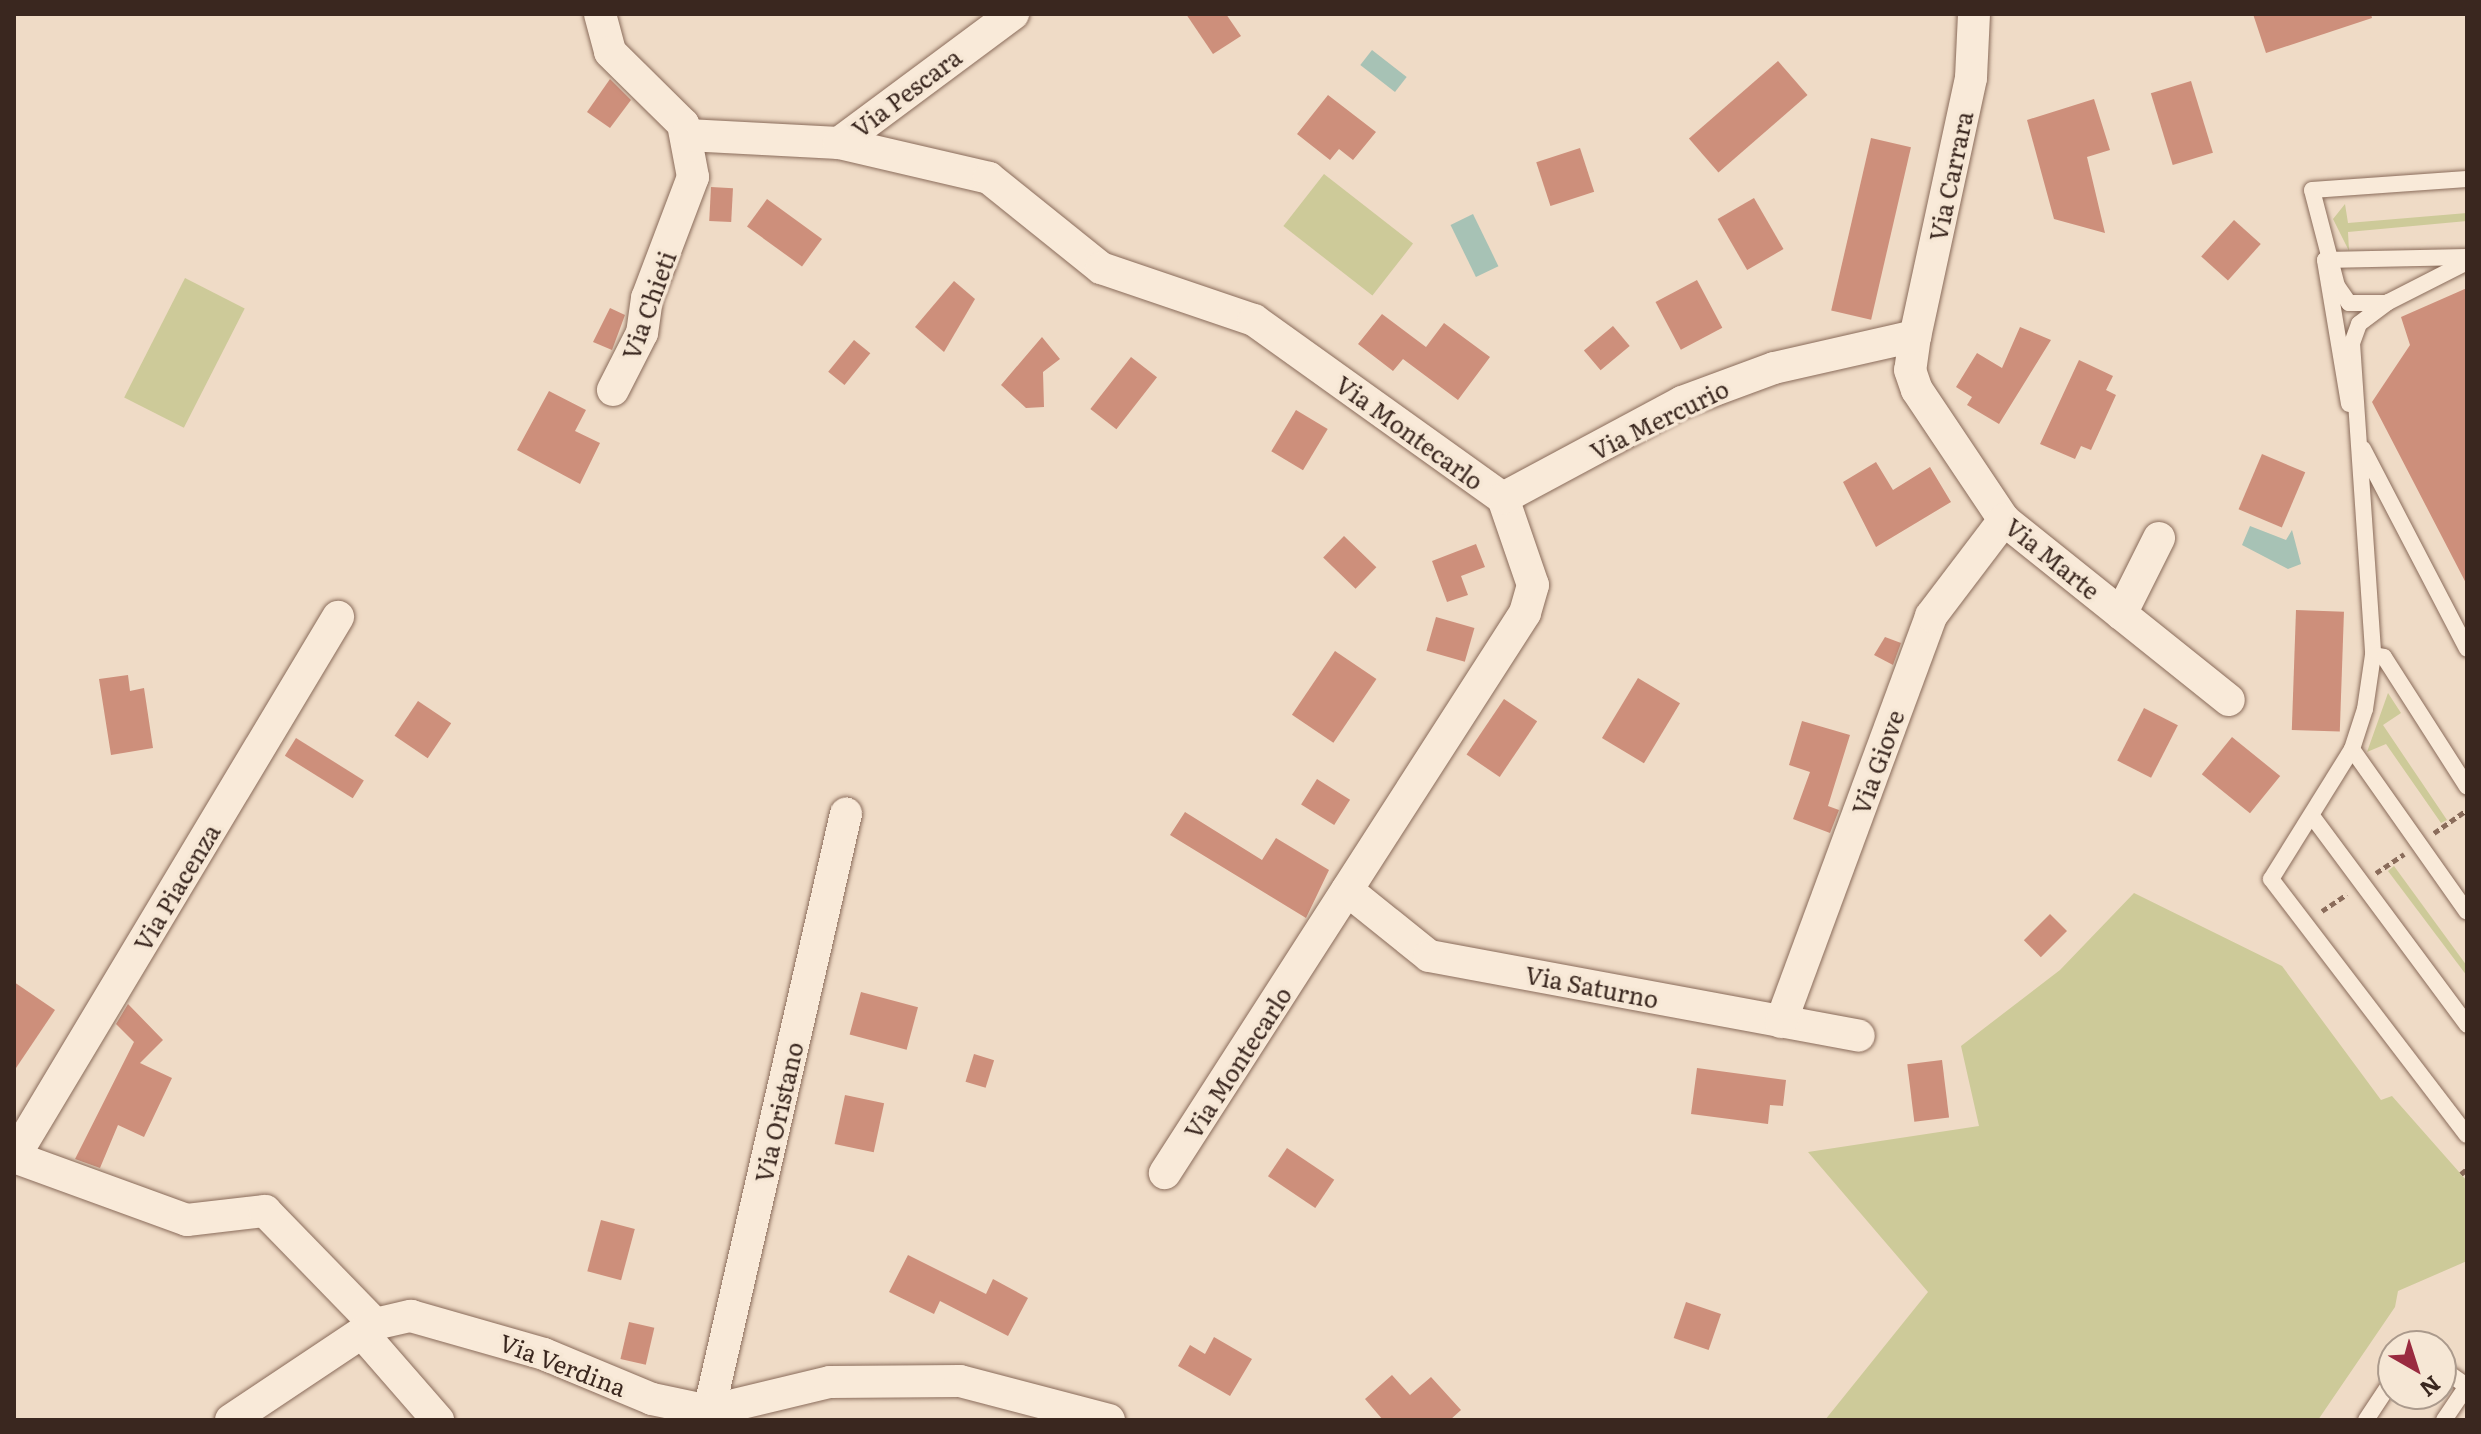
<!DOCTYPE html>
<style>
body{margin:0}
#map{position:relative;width:2481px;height:1434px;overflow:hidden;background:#efdbc6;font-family:Literata,serif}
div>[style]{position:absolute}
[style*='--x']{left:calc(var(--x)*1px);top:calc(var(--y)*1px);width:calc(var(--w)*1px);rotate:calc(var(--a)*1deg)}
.green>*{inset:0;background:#cdca99;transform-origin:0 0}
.water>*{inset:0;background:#a7c2b5;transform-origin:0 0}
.building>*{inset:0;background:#cd8f7b;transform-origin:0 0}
.path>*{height:5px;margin-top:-2.5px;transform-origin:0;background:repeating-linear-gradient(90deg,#8a6c5b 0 6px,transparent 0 10px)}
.roads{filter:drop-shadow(0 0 2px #8a6c5b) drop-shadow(0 0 2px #8a6c5b)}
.lane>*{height:16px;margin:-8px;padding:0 8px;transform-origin:8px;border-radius:8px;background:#f9ead9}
.street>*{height:32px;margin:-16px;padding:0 16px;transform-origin:16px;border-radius:16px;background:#f9ead9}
span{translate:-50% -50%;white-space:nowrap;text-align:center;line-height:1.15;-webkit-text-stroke:7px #f6e7d5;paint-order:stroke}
.street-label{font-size:24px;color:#3a271f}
.frame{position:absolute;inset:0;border:16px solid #3a271f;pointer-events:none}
.north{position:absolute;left:2377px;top:1330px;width:80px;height:80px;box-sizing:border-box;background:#f6e7d5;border:2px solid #ab9a8c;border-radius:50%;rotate:141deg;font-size:22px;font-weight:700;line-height:32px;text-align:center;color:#3a271f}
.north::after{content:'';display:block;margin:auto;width:28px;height:36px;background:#9a2b40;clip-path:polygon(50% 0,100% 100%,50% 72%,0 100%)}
</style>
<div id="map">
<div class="green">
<i style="left:1324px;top:174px;width:113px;height:66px;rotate:38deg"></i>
<i style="clip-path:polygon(2345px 204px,2348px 223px,2467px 213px,2467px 221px,2348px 232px,2349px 251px,2333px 219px)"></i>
<i style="left:185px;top:278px;width:67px;height:134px;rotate:27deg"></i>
<i style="clip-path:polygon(2388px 693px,2401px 713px,2383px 725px,2447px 820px,2441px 823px,2386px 744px,2367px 752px)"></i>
<i style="clip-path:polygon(2394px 866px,2467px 966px,2467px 976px,2388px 871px)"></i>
<i style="clip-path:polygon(2134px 893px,2282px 966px,2381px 1100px,2392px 1096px,2467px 1181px,2467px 1261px,2398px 1291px,2395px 1307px,2318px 1420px,1825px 1420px,1928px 1292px,1808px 1152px,1979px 1126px,1961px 1046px,2060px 970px)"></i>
</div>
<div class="water">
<i style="left:1372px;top:50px;width:44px;height:19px;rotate:38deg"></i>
<i style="left:1473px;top:214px;width:58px;height:25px;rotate:64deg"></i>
<i style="clip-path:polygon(2250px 526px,2286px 540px,2292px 530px,2301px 564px,2288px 569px,2242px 545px)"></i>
</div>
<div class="building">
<i style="clip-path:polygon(1186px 14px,1226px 14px,1241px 36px,1213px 54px)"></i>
<i style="clip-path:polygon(2253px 14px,2371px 14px,2372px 18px,2266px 53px)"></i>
<i style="left:1778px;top:61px;width:45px;height:118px;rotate:49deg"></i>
<i style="clip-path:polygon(610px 79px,631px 100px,610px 128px,587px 112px)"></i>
<i style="left:2191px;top:81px;width:75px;height:42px;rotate:73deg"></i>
<i style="clip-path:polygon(1328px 95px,1376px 132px,1353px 160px,1339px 149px,1330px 160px,1297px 134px)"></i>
<i style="clip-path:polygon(2094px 99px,2110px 150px,2087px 157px,2105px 233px,2054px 219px,2027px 120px)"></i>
<i style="left:1871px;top:138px;width:41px;height:177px;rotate:13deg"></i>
<i style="left:1580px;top:148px;width:46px;height:46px;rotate:72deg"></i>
<i style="left:711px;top:187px;width:22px;height:34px;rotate:3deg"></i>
<i style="left:1754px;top:198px;width:59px;height:42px;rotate:60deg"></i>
<i style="left:767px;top:199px;width:68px;height:34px;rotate:36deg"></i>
<i style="left:2234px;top:220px;width:36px;height:49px;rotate:42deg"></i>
<i style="left:1697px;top:280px;width:54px;height:47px;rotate:62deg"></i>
<i style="clip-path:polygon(954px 281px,975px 299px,944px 352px,915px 327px)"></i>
<i style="clip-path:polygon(2467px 288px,2467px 585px,2372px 402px,2410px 345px,2401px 317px)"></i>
<i style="clip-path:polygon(610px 308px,625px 315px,612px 350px,593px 342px)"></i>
<i style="clip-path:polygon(1382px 314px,1426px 347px,1444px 323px,1490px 357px,1458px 400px,1403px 359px,1393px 371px,1358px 344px)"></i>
<i style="left:1613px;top:326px;width:26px;height:38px;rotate:50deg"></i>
<i style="clip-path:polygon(2020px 327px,2051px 340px,1999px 424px,1967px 405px,1972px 397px,1956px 387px,1977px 353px,2002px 368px)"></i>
<i style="clip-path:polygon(1042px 337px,1060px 359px,1043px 372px,1044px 407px,1026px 408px,1001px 385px)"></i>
<i style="left:854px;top:340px;width:21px;height:41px;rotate:39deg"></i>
<i style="left:1131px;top:357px;width:33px;height:66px;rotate:38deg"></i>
<i style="clip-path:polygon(2079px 360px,2113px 376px,2106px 390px,2116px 395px,2091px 450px,2081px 446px,2075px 459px,2040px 444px)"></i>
<i style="clip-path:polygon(549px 391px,586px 410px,575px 431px,600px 443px,580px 484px,517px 450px)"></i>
<i style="left:1296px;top:410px;width:37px;height:48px;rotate:31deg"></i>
<i style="left:2262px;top:454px;width:47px;height:60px;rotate:23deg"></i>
<i style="clip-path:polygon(1876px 462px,1893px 490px,1930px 467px,1951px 502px,1876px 547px,1843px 482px)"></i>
<i style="left:1344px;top:536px;width:45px;height:30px;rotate:44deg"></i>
<i style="clip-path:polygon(1476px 544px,1485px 567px,1461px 576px,1468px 595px,1447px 602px,1432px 561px)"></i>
<i style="left:2296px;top:610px;width:48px;height:120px;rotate:2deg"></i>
<i style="left:1436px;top:617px;width:40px;height:35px;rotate:16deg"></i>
<i style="clip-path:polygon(1885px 637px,1901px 643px,1893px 665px,1874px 655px)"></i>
<i style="left:1335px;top:651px;width:50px;height:77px;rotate:34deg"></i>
<i style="clip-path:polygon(128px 675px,130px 691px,144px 688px,153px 748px,111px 755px,99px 679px)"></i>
<i style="left:1638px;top:678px;width:49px;height:70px;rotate:31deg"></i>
<i style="left:1504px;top:699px;width:40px;height:67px;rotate:34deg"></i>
<i style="left:418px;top:701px;width:40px;height:42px;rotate:34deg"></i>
<i style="left:2144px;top:708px;width:38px;height:59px;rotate:27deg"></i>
<i style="clip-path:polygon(1802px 721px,1850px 735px,1828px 806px,1839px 810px,1830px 833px,1793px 819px,1810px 772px,1789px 765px)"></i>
<i style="left:2232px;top:737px;width:62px;height:48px;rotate:39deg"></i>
<i style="left:296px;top:738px;width:80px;height:21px;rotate:32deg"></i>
<i style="left:1317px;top:779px;width:39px;height:30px;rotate:32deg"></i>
<i style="clip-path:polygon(1185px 812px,1262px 860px,1276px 838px,1329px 870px,1306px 918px,1170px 835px)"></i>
<i style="left:2050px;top:914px;width:24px;height:37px;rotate:45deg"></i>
<i style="clip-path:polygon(14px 982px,55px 1010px,14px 1071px)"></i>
<i style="left:861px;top:992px;width:59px;height:44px;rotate:15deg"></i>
<i style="clip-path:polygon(128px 1004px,163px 1040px,140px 1063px,172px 1078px,144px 1137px,118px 1125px,100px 1168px,75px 1159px,134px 1042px,116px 1024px)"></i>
<i style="left:974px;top:1054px;width:21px;height:29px;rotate:17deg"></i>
<i style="left:1942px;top:1060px;width:58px;height:35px;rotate:83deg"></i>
<i style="clip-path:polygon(1697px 1068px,1786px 1080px,1783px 1106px,1770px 1105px,1768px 1124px,1691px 1114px)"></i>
<i style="left:845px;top:1095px;width:40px;height:50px;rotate:12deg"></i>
<i style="left:1287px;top:1148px;width:57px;height:34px;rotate:34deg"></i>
<i style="left:601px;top:1220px;width:35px;height:53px;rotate:15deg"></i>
<i style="clip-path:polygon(908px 1255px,986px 1294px,993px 1279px,1028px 1298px,1008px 1336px,940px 1301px,934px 1314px,889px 1292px)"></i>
<i style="left:1686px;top:1302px;width:37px;height:38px;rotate:19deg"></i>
<i style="left:629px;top:1322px;width:26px;height:38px;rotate:13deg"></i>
<i style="clip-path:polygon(1214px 1337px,1252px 1359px,1230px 1396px,1178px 1366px,1190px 1345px,1205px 1354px)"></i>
<i style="clip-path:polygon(1392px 1375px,1410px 1395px,1431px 1377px,1461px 1410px,1450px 1420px,1383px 1420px,1365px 1399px)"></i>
</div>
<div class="path">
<i style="--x:2434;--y:833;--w:39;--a:-35"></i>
<i style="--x:2376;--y:873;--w:34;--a:-34"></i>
<i style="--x:2322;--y:911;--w:30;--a:-34"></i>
<i style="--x:2461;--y:1174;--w:8;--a:-40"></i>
</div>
<div class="roads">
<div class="lane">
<i style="--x:2467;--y:262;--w:89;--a:153.1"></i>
<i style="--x:2388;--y:302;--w:36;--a:143"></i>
<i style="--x:2359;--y:324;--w:20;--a:110"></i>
<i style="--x:2352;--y:343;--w:313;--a:86.1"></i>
<i style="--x:2373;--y:655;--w:55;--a:98.4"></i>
<i style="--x:2365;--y:709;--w:42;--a:108"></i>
<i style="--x:2352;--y:749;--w:153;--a:121.9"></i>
<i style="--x:2271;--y:879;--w:322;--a:52.6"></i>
<i style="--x:2384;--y:303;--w:35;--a:180"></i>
<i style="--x:2349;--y:303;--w:21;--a:-125"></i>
<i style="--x:2337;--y:286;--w:99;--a:-104.6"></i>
<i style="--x:2312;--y:190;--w:155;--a:-4.1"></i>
<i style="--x:2349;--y:404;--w:146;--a:-99.5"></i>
<i style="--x:2325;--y:260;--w:142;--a:-1.2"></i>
<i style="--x:2363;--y:449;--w:225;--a:62.5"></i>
<i style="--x:2373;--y:655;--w:11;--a:10"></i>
<i style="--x:2384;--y:657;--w:154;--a:57.4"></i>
<i style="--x:2352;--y:749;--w:199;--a:54.8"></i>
<i style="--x:2312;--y:816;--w:260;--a:53.4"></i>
<i style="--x:2441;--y:1368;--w:32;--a:35"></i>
<i style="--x:2366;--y:1420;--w:49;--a:-56.6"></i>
<i style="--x:2444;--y:1420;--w:41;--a:-55.9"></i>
</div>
<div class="street">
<i style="--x:600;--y:14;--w:39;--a:75"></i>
<i style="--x:610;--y:52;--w:103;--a:44.6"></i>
<i style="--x:683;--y:124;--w:54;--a:79.3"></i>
<i style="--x:693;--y:177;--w:129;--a:110.8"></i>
<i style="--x:647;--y:298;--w:35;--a:98"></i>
<i style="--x:642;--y:333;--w:64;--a:117"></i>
<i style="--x:1974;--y:14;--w:64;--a:92.7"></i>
<i style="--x:1971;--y:78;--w:264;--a:102.2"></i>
<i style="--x:1915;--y:336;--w:34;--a:98"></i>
<i style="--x:1910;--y:370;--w:21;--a:71"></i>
<i style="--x:1917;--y:390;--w:156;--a:56.2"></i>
<i style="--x:2004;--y:520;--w:288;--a:38.7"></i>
<i style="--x:687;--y:135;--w:152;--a:3"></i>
<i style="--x:839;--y:143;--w:154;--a:13.1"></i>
<i style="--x:989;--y:178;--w:144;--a:38.8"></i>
<i style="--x:1101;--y:268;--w:162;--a:18.8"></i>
<i style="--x:1254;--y:320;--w:306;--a:35.6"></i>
<i style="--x:1503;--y:498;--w:92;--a:71"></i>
<i style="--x:1533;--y:585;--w:29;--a:106"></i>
<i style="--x:1525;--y:613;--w:666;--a:122.74"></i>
<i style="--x:839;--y:143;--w:217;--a:-36.6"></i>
<i style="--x:1503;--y:498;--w:203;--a:-28.2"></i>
<i style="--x:1682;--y:402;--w:98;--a:-20.3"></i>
<i style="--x:1774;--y:368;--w:145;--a:-12.8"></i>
<i style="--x:2121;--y:614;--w:85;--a:-63.4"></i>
<i style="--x:1347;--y:890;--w:105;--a:38.8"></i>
<i style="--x:1429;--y:956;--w:437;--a:10.5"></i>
<i style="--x:1781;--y:1022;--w:433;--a:-69.7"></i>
<i style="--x:1931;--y:616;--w:121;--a:-52.8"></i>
<i style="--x:14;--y:1157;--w:630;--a:-59.04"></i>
<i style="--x:14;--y:1157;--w:184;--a:20"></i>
<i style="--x:187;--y:1220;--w:79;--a:-6.6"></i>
<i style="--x:265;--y:1211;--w:158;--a:45.8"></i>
<i style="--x:362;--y:1333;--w:116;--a:48.9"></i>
<i style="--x:709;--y:1411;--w:613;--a:-77.08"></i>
<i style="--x:231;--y:1420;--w:173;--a:-33.7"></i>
<i style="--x:375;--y:1324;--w:37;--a:-13"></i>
<i style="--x:411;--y:1316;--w:138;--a:15.9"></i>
<i style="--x:544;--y:1354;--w:117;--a:22.6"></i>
<i style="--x:652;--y:1399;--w:58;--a:11.9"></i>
<i style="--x:709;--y:1411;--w:124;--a:-13.5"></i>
<i style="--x:830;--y:1382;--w:130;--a:-0.4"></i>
<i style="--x:960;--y:1381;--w:154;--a:14.7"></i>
</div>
</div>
<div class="street-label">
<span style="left:906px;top:92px;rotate:-37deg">Via Pescara</span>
<span style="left:1950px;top:176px;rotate:-78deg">Via Carrara</span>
<span style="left:648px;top:305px;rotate:-70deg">Via Chieti</span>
<span style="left:1659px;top:419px;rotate:-26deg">Via Mercurio</span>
<span style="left:1410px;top:432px;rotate:36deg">Via Montecarlo</span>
<span style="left:2053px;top:558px;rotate:39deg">Via Marte</span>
<span style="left:1877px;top:762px;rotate:-70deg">Via Giove</span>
<span style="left:176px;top:887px;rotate:-59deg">Via Piacenza</span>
<span style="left:1592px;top:986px;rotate:11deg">Via Saturno</span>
<span style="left:1237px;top:1062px;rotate:-57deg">Via Montecarlo</span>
<span style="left:778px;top:1112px;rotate:-77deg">Via Oristano</span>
<span style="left:563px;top:1364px;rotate:21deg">Via Verdina</span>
</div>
<div class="frame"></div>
<div class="north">N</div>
</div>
